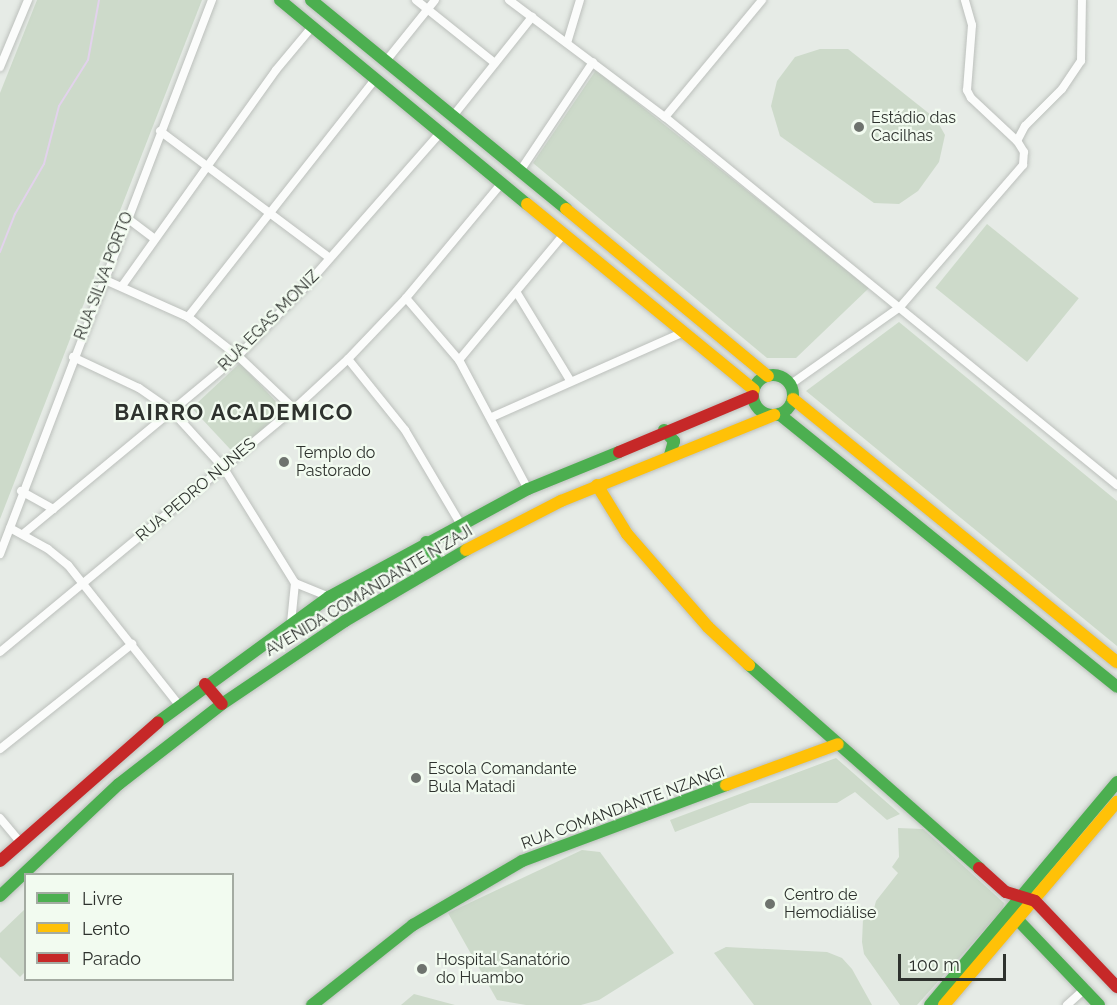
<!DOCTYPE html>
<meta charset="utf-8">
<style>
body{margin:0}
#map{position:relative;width:1117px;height:1005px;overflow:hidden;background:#e6ebe6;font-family:Raleway,sans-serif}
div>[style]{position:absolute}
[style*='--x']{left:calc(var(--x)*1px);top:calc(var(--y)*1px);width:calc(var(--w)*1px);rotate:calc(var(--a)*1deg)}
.green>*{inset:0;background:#cddaca;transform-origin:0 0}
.stream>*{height:2px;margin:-1px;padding:0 1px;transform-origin:1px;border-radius:1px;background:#e2d2ec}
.roads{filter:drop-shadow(0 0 2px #bcc0bc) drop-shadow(0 0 2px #bcc0bc)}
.street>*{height:8px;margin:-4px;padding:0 4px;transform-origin:4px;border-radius:4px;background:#fbfcfb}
.fast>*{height:12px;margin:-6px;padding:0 6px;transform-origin:6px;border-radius:6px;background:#4caf50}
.fast>.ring{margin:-6px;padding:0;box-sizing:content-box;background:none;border:12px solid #4caf50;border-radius:50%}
.slow>*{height:12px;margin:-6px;padding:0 6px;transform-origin:6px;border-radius:6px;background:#ffc107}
.jam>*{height:12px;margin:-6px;padding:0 6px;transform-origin:6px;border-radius:6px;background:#c62828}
.dots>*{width:16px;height:16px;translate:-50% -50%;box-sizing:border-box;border:3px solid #f2fbf0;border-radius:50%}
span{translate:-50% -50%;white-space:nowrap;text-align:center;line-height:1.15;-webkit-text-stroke:4.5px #f2fbf0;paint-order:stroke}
.poi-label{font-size:16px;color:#2e322e}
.left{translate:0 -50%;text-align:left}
.street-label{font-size:16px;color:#2e322e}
.district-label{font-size:22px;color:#2e322e;font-weight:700;letter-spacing:1.5px}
.legend{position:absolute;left:24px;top:873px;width:210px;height:108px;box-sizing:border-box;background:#f2fbf0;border:2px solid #a4aba2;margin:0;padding:8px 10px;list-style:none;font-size:18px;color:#2e322e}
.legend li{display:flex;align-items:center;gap:12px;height:30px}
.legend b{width:30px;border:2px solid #a4aba2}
.scale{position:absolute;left:898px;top:954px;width:108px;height:27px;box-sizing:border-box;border:3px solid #2e322e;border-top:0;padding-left:8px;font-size:18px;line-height:21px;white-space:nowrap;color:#2e322e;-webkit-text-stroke:4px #f2fbf0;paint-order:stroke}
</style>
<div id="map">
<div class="green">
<i style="clip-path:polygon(37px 0,202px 0,0 519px,0 93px)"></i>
<i style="clip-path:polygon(820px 49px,848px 49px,936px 119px,945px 135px,939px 162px,918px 191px,899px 204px,874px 203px,780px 136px,771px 106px,777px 81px,795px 57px)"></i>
<i style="clip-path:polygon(596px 70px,869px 288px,796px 358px,767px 358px,533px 163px)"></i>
<i style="left:987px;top:224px;width:118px;height:82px;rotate:39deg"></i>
<i style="clip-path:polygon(899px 322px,1117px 501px,1117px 646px,806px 391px)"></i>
<i style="left:240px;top:363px;width:64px;height:66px;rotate:47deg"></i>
<i style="clip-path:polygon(836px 758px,900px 814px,887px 820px,855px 792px,837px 803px,750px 803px,675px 832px,670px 820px)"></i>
<i style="clip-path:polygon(898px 828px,923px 829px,1004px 903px,1003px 909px,917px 1005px,900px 1005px,864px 954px,862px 942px,863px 919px,871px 920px,876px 901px,898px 873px,892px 867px,899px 857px)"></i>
<i style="clip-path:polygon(582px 850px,600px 852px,674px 953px,599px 1000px,581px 1005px,526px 1005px,497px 1000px,448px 913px)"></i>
<i style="clip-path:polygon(25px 909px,25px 972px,20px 977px,0 957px,0 933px)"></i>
<i style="clip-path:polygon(726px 947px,827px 952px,842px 958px,852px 969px,872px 1005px,754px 1005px,714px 953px)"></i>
<i style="clip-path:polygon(414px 994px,455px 1005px,401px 1005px)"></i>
</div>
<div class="stream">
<i style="--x:0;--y:252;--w:41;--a:-68.5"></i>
<i style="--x:15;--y:214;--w:58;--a:-59.9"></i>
<i style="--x:44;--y:164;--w:60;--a:-75.5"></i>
<i style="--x:59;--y:106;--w:54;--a:-57.8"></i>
<i style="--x:88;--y:60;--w:61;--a:-79.6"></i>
</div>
<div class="roads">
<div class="street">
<i style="--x:416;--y:0;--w:101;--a:38.6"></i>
<i style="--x:509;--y:0;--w:195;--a:36.9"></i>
<i style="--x:665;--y:117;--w:583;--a:39.15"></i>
<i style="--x:567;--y:43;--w:45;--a:-73.2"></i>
<i style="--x:386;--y:61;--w:78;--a:-51.2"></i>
<i style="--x:0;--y:67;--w:73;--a:-67.3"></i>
<i style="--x:453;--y:116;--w:127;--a:-51.4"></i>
<i style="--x:665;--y:117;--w:152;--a:-50.3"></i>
<i style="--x:160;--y:131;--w:212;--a:36.8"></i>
<i style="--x:1017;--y:141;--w:17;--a:-62"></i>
<i style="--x:1025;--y:126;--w:52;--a:-45"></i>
<i style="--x:1062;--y:89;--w:34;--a:-56"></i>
<i style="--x:1081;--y:61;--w:61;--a:-89.1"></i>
<i style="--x:520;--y:171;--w:131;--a:-56.2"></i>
<i style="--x:127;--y:218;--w:34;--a:37"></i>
<i style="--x:103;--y:279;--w:93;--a:24.1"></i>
<i style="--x:188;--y:317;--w:63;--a:38"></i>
<i style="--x:238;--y:356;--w:77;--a:43.4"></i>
<i style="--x:122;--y:286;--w:265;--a:-54.5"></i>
<i style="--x:276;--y:70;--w:56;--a:-50.1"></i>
<i style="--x:517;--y:293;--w:102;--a:58.7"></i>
<i style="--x:406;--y:298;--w:82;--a:49.5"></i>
<i style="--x:459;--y:360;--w:146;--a:61.9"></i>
<i style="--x:188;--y:317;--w:304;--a:-51.8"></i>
<i style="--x:73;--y:357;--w:73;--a:25.2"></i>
<i style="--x:139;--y:388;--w:40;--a:34.9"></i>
<i style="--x:172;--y:411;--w:76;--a:47.7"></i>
<i style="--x:223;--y:467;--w:137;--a:58.2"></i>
<i style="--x:295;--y:583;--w:40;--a:95.7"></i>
<i style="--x:348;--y:359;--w:91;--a:51.2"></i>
<i style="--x:405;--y:430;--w:108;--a:59.4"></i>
<i style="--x:459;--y:360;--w:164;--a:-50.2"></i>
<i style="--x:791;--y:384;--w:133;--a:-35.2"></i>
<i style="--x:900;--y:307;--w:188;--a:-49.1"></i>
<i style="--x:1023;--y:165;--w:13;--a:-86"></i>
<i style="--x:1024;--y:152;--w:13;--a:-122"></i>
<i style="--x:1017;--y:141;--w:63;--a:-136.9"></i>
<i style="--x:971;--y:98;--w:9;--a:-117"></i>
<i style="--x:967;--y:90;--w:65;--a:-85.6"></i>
<i style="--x:972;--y:25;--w:26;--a:-106"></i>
<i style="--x:492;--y:417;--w:208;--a:-23.9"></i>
<i style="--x:21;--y:491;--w:37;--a:29"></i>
<i style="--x:10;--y:528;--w:43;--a:28.9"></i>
<i style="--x:48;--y:549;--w:26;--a:39"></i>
<i style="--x:68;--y:565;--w:179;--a:51.6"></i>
<i style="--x:23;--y:534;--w:279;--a:-39.6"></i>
<i style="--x:238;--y:356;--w:93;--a:-45.9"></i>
<i style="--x:303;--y:289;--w:208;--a:-48.7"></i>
<i style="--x:0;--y:554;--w:593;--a:-69.06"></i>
<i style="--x:295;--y:583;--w:37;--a:22"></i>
<i style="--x:0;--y:652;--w:381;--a:-39.6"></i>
<i style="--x:294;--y:409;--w:74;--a:-42.8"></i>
<i style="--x:348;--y:359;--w:84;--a:-46.4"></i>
<i style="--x:406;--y:298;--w:148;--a:-50.2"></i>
<i style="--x:0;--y:749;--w:169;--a:-38.5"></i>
<i style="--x:0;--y:818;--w:31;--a:50"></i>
<i style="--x:1067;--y:1005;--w:25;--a:-42"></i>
</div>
<div class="fast">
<i style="--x:280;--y:0;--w:320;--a:39.6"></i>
<i style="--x:311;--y:0;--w:330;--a:39.3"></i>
<i class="ring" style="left:753px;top:375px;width:28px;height:28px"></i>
<i style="--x:779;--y:414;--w:434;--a:38.9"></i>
<i style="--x:664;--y:430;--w:15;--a:48"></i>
<i style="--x:674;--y:441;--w:15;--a:106"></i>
<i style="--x:426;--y:542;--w:26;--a:62"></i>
<i style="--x:749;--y:665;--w:307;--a:41.4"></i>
<i style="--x:158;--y:722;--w:212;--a:-36.2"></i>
<i style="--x:329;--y:597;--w:226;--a:-28.5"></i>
<i style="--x:528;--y:489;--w:98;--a:-22.1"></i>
<i style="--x:0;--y:896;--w:163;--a:-43.3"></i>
<i style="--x:119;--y:784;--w:130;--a:-37.8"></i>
<i style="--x:222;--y:704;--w:148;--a:-34"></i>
<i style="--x:345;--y:621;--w:140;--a:-30.4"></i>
<i style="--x:1014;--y:916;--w:123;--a:46.3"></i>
<i style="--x:312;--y:1005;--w:129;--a:-38.4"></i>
<i style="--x:413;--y:925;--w:126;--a:-30.4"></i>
<i style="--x:522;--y:861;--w:218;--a:-20.4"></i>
<i style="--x:930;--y:1005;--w:291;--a:-50"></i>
</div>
<div class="slow">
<i style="--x:527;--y:204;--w:293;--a:39.3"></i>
<i style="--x:566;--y:209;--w:262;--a:39.6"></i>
<i style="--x:793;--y:399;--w:417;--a:39.1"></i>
<i style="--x:597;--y:485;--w:57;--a:58.5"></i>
<i style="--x:627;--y:534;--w:123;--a:48.9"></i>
<i style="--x:708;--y:627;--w:56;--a:42.8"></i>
<i style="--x:466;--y:550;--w:107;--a:-27.3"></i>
<i style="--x:561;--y:501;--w:230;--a:-22"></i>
<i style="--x:726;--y:785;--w:119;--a:-20.1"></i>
<i style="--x:944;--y:1005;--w:267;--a:-49.6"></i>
</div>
<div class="jam">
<i style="--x:619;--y:452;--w:145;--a:-22.7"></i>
<i style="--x:205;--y:684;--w:26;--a:50"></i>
<i style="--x:0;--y:861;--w:210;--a:-41.3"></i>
<i style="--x:979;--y:868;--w:36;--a:42"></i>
<i style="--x:1006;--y:892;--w:30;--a:17"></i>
<i style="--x:1035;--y:901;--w:119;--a:46.4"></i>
</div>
</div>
<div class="dots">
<i style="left:859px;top:127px;background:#6e736e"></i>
<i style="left:284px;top:462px;background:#6e736e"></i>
<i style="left:416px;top:778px;background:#6e736e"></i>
<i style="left:770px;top:904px;background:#6e736e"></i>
<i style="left:422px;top:969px;background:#6e736e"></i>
</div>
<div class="poi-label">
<span class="left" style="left:871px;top:127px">Estádio das<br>Cacilhas</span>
<span class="left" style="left:296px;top:462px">Templo do<br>Pastorado</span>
<span class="left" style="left:428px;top:778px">Escola Comandante<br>Bula Matadi</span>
<span class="left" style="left:784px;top:904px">Centro de<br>Hemodiálise</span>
<span class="left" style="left:436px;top:969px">Hospital Sanatório<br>do Huambo</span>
</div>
<div class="street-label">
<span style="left:104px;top:276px;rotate:-69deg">RUA SILVA PORTO</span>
<span style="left:269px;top:321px;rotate:-45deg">RUA EGAS MONIZ</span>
<span style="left:196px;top:490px;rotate:-40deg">RUA PEDRO NUNES</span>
<span style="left:369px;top:591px;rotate:-31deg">AVENIDA COMANDANTE N'ZAJI</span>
<span style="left:623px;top:808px;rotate:-20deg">RUA COMANDANTE NZANGI</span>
</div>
<div class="district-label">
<span style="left:234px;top:413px">BAIRRO ACADEMICO</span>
</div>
<ul class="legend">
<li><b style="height:8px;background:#4caf50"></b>Livre</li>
<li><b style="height:8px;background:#ffc107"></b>Lento</li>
<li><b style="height:8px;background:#c62828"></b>Parado</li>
</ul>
<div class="scale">100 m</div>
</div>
